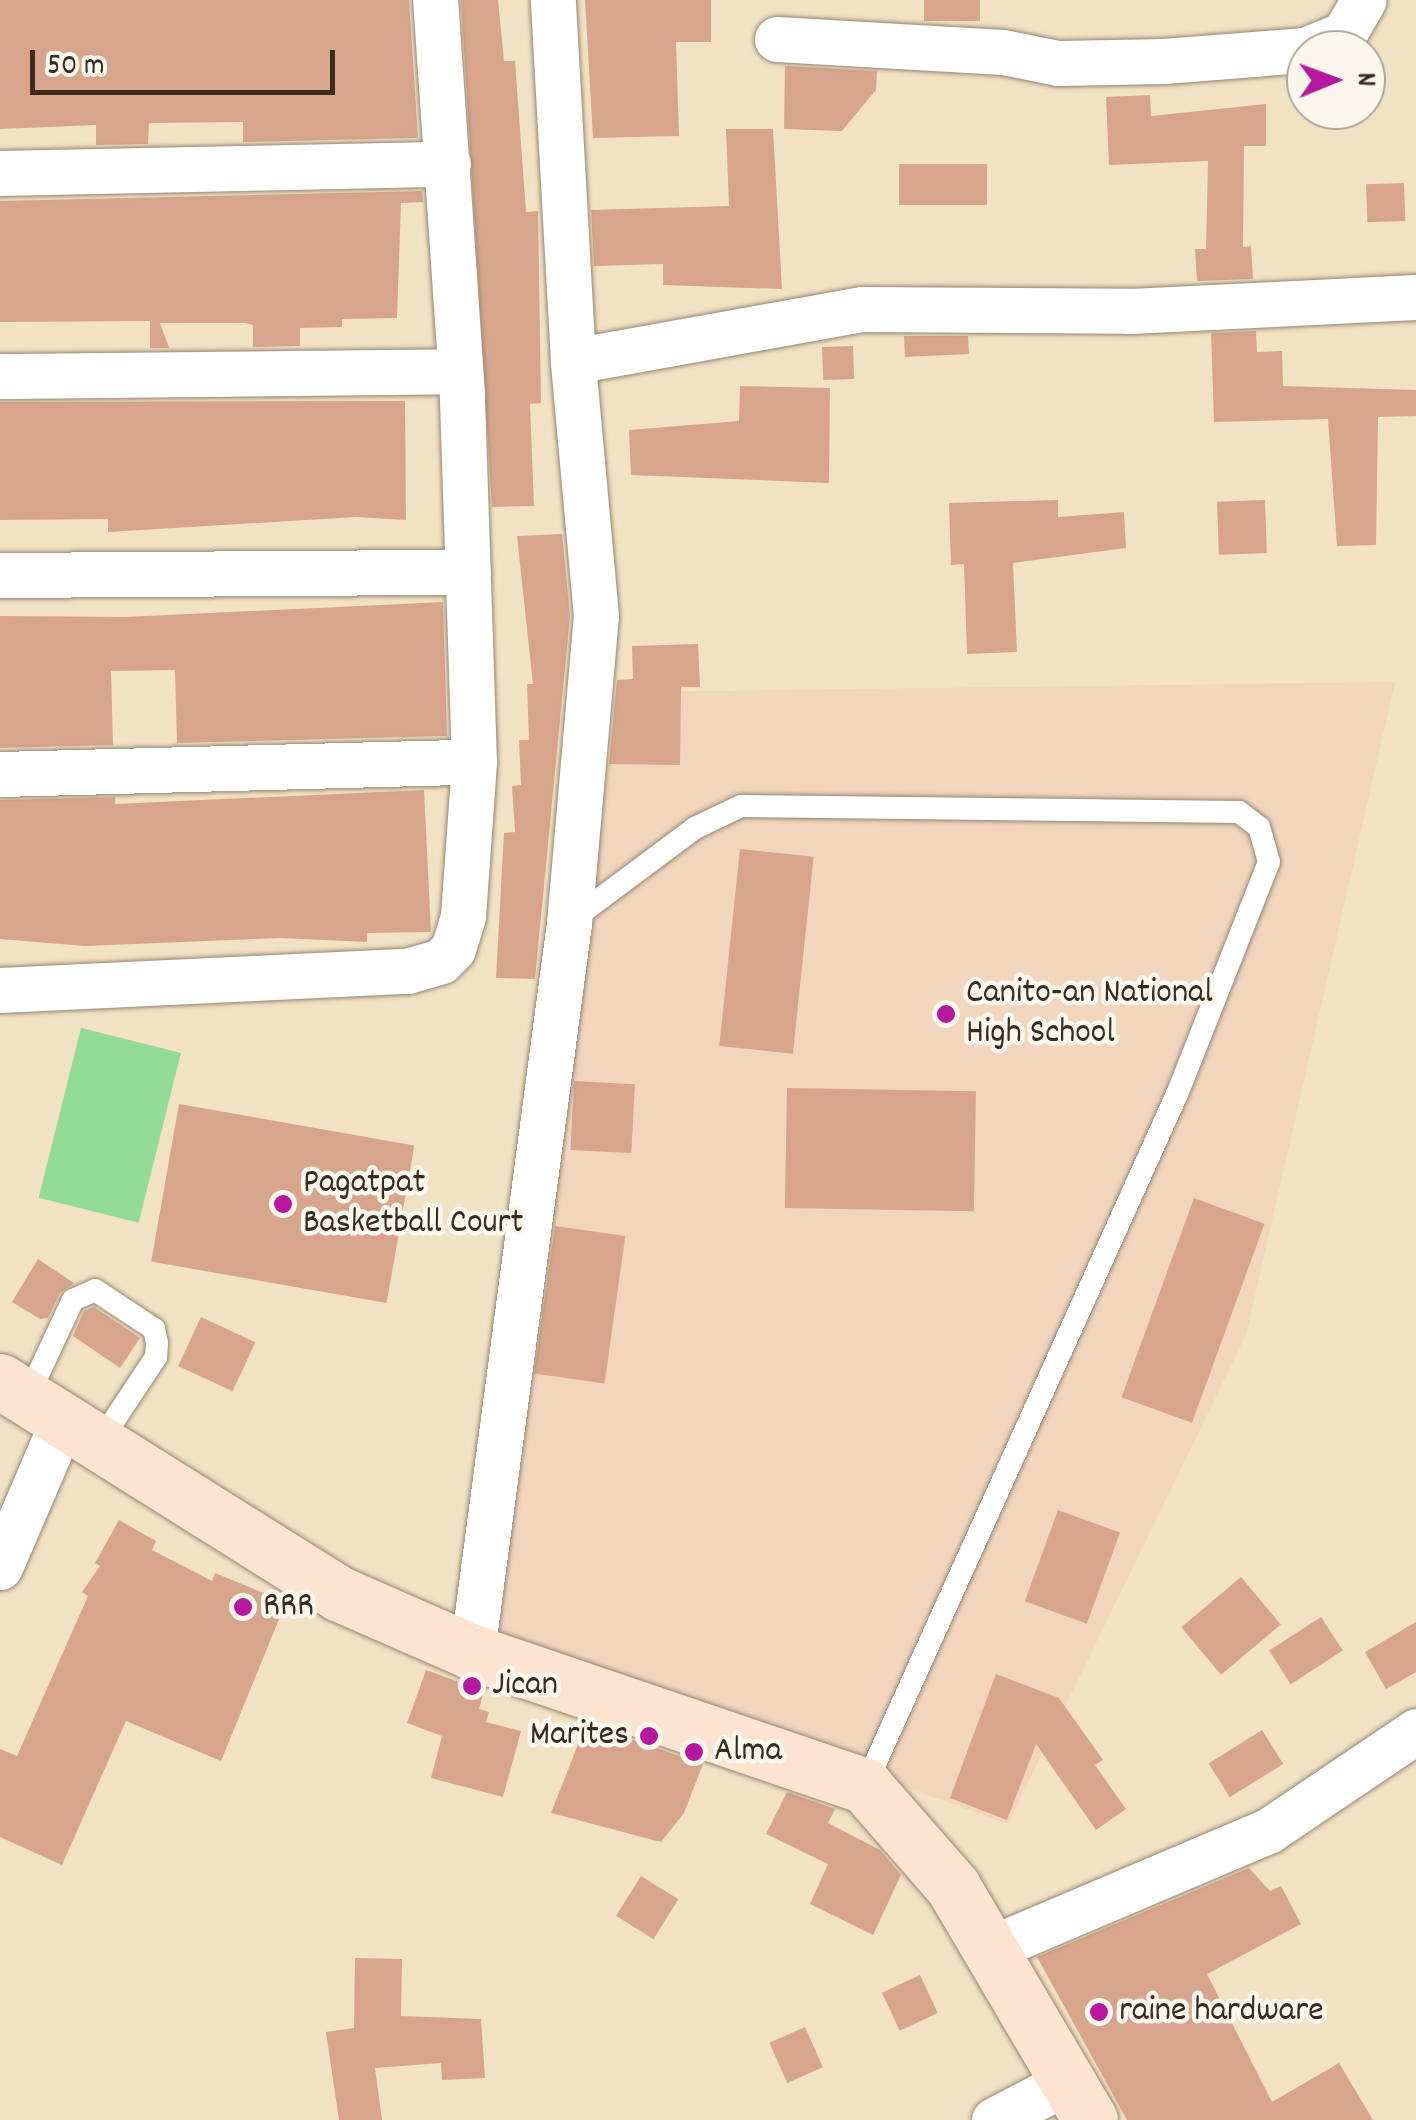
<!DOCTYPE html>
<style>
body{margin:0}
#map{position:relative;width:1416px;height:2120px;overflow:hidden;background:#f2e2c4;font-family:Dekko,sans-serif}
div>[style]{position:absolute}
[style*='--x']{left:calc(var(--x)*1px);top:calc(var(--y)*1px);width:calc(var(--w)*1px);rotate:calc(var(--a)*1deg)}
.built>*{inset:0;background:#f1d5bd}
.green>*{inset:0;background:#91db97;transform-origin:0 0}
.building>*{inset:0;background:#d6a58c;transform-origin:0 0}
.roads{filter:drop-shadow(0 0 2px #968671) drop-shadow(0 0 2px #968671)}
.lane>*{height:22px;margin:-11px;padding:0 11px;transform-origin:11px;border-radius:11px;background:#fff}
.street>*{height:45px;margin:-22.5px;padding:0 22.5px;transform-origin:22.5px;border-radius:22.5px;background:#fff}
.secondary>*{height:55px;margin:-27.5px;padding:0 27.5px;transform-origin:27.5px;border-radius:27.5px;background:#fde4d0}
.dots>*{width:28px;height:28px;translate:-50% -50%;box-sizing:border-box;border:5px solid #fbf7ec;border-radius:50%}
span{translate:-50% -50%;white-space:nowrap;text-align:center;line-height:1.15;-webkit-text-stroke:9px #fbf7ec;paint-order:stroke}
.poi-label{font-size:35px;color:#3b2a1e}
.left{translate:0 -50%;text-align:left}
.right{translate:-100% -50%;text-align:right}
.north{position:absolute;left:1286px;top:30px;width:100px;height:100px;box-sizing:border-box;background:#fbf7ec;border:2px solid #aea59a;border-radius:50%;rotate:89deg;font-size:28px;font-weight:700;line-height:40px;text-align:center;color:#3b2a1e}
.north::after{content:'';display:block;margin:auto;width:35px;height:45px;background:#b5179e;clip-path:polygon(50% 0,100% 100%,50% 72%,0 100%)}
.scale{position:absolute;left:30px;top:50px;width:305px;height:45px;box-sizing:border-box;border:5px solid #3b2a1e;border-top:0;padding-left:12px;font-size:30px;line-height:35px;white-space:nowrap;color:#3b2a1e;-webkit-text-stroke:8px #fbf7ec;paint-order:stroke}
</style>
<div id="map">
<div class="built">
<i style="clip-path:polygon(1395px 682px,1246px 1335px,1008px 1824px,479px 1635px,620px 692px)"></i>
</div>
<div class="green">
<i style="left:81px;top:1028px;width:103px;height:175px;rotate:14deg"></i>
</div>
<div class="building">
<i style="clip-path:polygon(0 0,409px 0,418px 138px,243px 142px,243px 122px,149px 123px,148px 144px,96px 145px,96px 125px,0 129px)"></i>
<i style="clip-path:polygon(461px 0,498px 0,504px 61px,515px 61px,526px 212px,538px 211px,541px 403px,530px 404px,534px 506px,492px 507px)"></i>
<i style="clip-path:polygon(585px 0,711px 0,711px 42px,676px 42px,679px 136px,593px 138px)"></i>
<i style="left:924px;top:0;width:56px;height:21px"></i>
<i style="clip-path:polygon(785px 66px,877px 71px,876px 90px,842px 131px,784px 129px)"></i>
<i style="clip-path:polygon(1150px 95px,1151px 116px,1266px 104px,1266px 146px,1244px 146px,1243px 247px,1251px 246px,1253px 279px,1197px 281px,1195px 249px,1206px 249px,1208px 161px,1109px 165px,1106px 97px)"></i>
<i style="clip-path:polygon(726px 129px,773px 129px,782px 289px,663px 285px,663px 264px,594px 266px,591px 210px,729px 206px)"></i>
<i style="left:987px;top:164px;width:41px;height:88px;rotate:90deg"></i>
<i style="left:1404px;top:183px;width:38px;height:38px;rotate:88deg"></i>
<i style="clip-path:polygon(422px 191px,423px 202px,401px 203px,397px 318px,342px 319px,342px 327px,300px 328px,300px 346px,253px 347px,253px 325px,245px 323px,160px 323px,169px 348px,150px 348px,150px 321px,0 322px,0 201px)"></i>
<i style="clip-path:polygon(1256px 331px,1257px 352px,1282px 351px,1283px 386px,1416px 390px,1416px 416px,1378px 417px,1376px 545px,1337px 546px,1328px 419px,1214px 422px,1211px 333px)"></i>
<i style="clip-path:polygon(904px 336px,968px 336px,969px 354px,905px 357px)"></i>
<i style="left:853px;top:346px;width:33px;height:31px;rotate:88deg"></i>
<i style="clip-path:polygon(740px 386px,830px 388px,829px 483px,631px 475px,629px 430px,739px 421px)"></i>
<i style="clip-path:polygon(405px 401px,406px 520px,356px 517px,108px 532px,108px 519px,0 520px,0 402px)"></i>
<i style="clip-path:polygon(1058px 500px,1058px 517px,1124px 512px,1126px 548px,1013px 563px,1017px 652px,967px 654px,964px 564px,951px 565px,949px 503px)"></i>
<i style="left:1265px;top:500px;width:53px;height:48px;rotate:88deg"></i>
<i style="clip-path:polygon(562px 534px,570px 616px,535px 979px,496px 978px,504px 833px,515px 832px,512px 786px,521px 785px,519px 740px,529px 740px,527px 684px,533px 684px,517px 536px)"></i>
<i style="clip-path:polygon(443px 602px,447px 736px,177px 743px,175px 670px,111px 671px,113px 745px,0 748px,0 616px,126px 617px)"></i>
<i style="clip-path:polygon(698px 644px,700px 687px,681px 687px,680px 765px,609px 764px,617px 680px,633px 679px,632px 646px)"></i>
<i style="clip-path:polygon(424px 790px,431px 932px,367px 933px,367px 942px,280px 938px,85px 946px,0 939px,0 800px,115px 797px,115px 804px)"></i>
<i style="left:740px;top:849px;width:74px;height:198px;rotate:6deg"></i>
<i style="left:574px;top:1081px;width:61px;height:69px;rotate:3deg"></i>
<i style="left:787px;top:1088px;width:189px;height:120px;rotate:1deg"></i>
<i style="left:179px;top:1104px;width:239px;height:160px;rotate:10deg"></i>
<i style="left:1194px;top:1198px;width:75px;height:212px;rotate:20deg"></i>
<i style="left:555px;top:1226px;width:71px;height:149px;rotate:8deg"></i>
<i style="clip-path:polygon(38px 1259px,74px 1283px,60px 1293px,48px 1318px,40px 1319px,12px 1302px)"></i>
<i style="clip-path:polygon(94px 1307px,140px 1338px,120px 1368px,73px 1336px,84px 1311px)"></i>
<i style="left:201px;top:1317px;width:60px;height:54px;rotate:25deg"></i>
<i style="left:1058px;top:1510px;width:66px;height:97px;rotate:20deg"></i>
<i style="clip-path:polygon(119px 1520px,156px 1541px,152px 1550px,212px 1581px,215px 1573px,286px 1602px,221px 1761px,126px 1721px,62px 1865px,0 1837px,0 1749px,17px 1756px,88px 1596px,82px 1592px,100px 1566px,95px 1563px)"></i>
<i style="left:1241px;top:1577px;width:62px;height:78px;rotate:50deg"></i>
<i style="left:1321px;top:1617px;width:40px;height:62px;rotate:57deg"></i>
<i style="clip-path:polygon(1416px 1622px,1416px 1672px,1386px 1689px,1365px 1652px)"></i>
<i style="clip-path:polygon(426px 1670px,484px 1691px,479px 1709px,489px 1712px,486px 1722px,521px 1731px,503px 1797px,431px 1778px,442px 1736px,407px 1723px)"></i>
<i style="clip-path:polygon(996px 1674px,1059px 1698px,1103px 1760px,1095px 1765px,1126px 1809px,1096px 1830px,1036px 1744px,1007px 1820px,950px 1798px)"></i>
<i style="clip-path:polygon(586px 1724px,703px 1764px,684px 1813px,661px 1842px,551px 1813px)"></i>
<i style="left:1262px;top:1730px;width:40px;height:63px;rotate:58deg"></i>
<i style="clip-path:polygon(787px 1792px,835px 1809px,828px 1823px,880px 1850px,901px 1875px,873px 1935px,810px 1904px,828px 1864px,766px 1834px)"></i>
<i style="clip-path:polygon(1249px 1868px,1270px 1891px,1281px 1886px,1301px 1924px,1207px 1974px,1272px 2102px,1339px 2063px,1373px 2120px,1127px 2120px,1037px 1957px)"></i>
<i style="left:641px;top:1876px;width:44px;height:47px;rotate:32deg"></i>
<i style="clip-path:polygon(355px 1958px,402px 1959px,401px 2016px,481px 2019px,485px 2078px,442px 2080px,441px 2063px,375px 2068px,382px 2120px,339px 2120px,326px 2032px,354px 2028px)"></i>
<i style="left:920px;top:1975px;width:42px;height:42px;rotate:65deg"></i>
<i style="left:805px;top:2027px;width:44px;height:39px;rotate:66deg"></i>
</div>
<div class="roads">
<div class="lane">
<i style="--x:569;--y:922;--w:157;--a:-36.7"></i>
<i style="--x:695;--y:828;--w:51;--a:-25.6"></i>
<i style="--x:741;--y:806;--w:498;--a:0.7"></i>
<i style="--x:1239;--y:812;--w:25;--a:37"></i>
<i style="--x:1259;--y:827;--w:36;--a:74"></i>
<i style="--x:1269;--y:862;--w:250;--a:111.6"></i>
<i style="--x:1177;--y:1094;--w:759;--a:114.27"></i>
<i style="--x:27;--y:1398;--w:108;--a:-64.9"></i>
<i style="--x:73;--y:1300;--w:24;--a:-24"></i>
<i style="--x:95;--y:1290;--w:71;--a:33.5"></i>
<i style="--x:154;--y:1329;--w:14;--a:78"></i>
<i style="--x:157;--y:1343;--w:14;--a:94"></i>
<i style="--x:156;--y:1357;--w:103;--a:123.5"></i>
</div>
<div class="street">
<i style="--x:777;--y:39;--w:226;--a:3.3"></i>
<i style="--x:1003;--y:52;--w:56;--a:11.3"></i>
<i style="--x:1058;--y:63;--w:106;--a:-1.1"></i>
<i style="--x:1164;--y:61;--w:141;--a:-4.5"></i>
<i style="--x:1305;--y:50;--w:42;--a:-22.3"></i>
<i style="--x:1344;--y:34;--w:39;--a:-60"></i>
<i style="--x:0;--y:173;--w:448;--a:-1.2"></i>
<i style="--x:573;--y:361;--w:294;--a:-10.2"></i>
<i style="--x:862;--y:309;--w:268;--a:0.4"></i>
<i style="--x:1130;--y:311;--w:286;--a:-2.8"></i>
<i style="--x:0;--y:376;--w:459;--a:-0.6"></i>
<i style="--x:0;--y:575;--w:468;--a:-0.4"></i>
<i style="--x:0;--y:774;--w:474;--a:-1.5"></i>
<i style="--x:0;--y:990;--w:407;--a:-2.7"></i>
<i style="--x:407;--y:971;--w:35;--a:-16"></i>
<i style="--x:441;--y:961;--w:17;--a:-45"></i>
<i style="--x:453;--y:949;--w:34;--a:-73"></i>
<i style="--x:463;--y:916;--w:154;--a:-85.9"></i>
<i style="--x:474;--y:762;--w:368;--a:-91.9"></i>
<i style="--x:462;--y:394;--w:395;--a:-93.9"></i>
<i style="--x:0;--y:1567;--w:158;--a:-66.8"></i>
<i style="--x:472;--y:1652;--w:735;--a:-82.42"></i>
<i style="--x:569;--y:923;--w:308;--a:-85"></i>
<i style="--x:596;--y:616;--w:256;--a:-95.2"></i>
<i style="--x:573;--y:361;--w:362;--a:-93.2"></i>
<i style="--x:992;--y:1948;--w:300;--a:-23"></i>
<i style="--x:1268;--y:1831;--w:179;--a:-34"></i>
<i style="--x:994;--y:2120;--w:82;--a:-27.5"></i>
</div>
<div class="secondary">
<i style="--x:0;--y:1381;--w:401;--a:32.1"></i>
<i style="--x:340;--y:1594;--w:144;--a:23.7"></i>
<i style="--x:472;--y:1652;--w:415;--a:18.8"></i>
<i style="--x:865;--y:1786;--w:134;--a:48.9"></i>
<i style="--x:953;--y:1887;--w:270;--a:59.5"></i>
</div>
</div>
<div class="dots">
<i style="left:946px;top:1014px;background:#b5179e"></i>
<i style="left:283px;top:1204px;background:#b5179e"></i>
<i style="left:243px;top:1607px;background:#b5179e"></i>
<i style="left:472px;top:1686px;background:#b5179e"></i>
<i style="left:649px;top:1736px;background:#b5179e"></i>
<i style="left:694px;top:1752px;background:#b5179e"></i>
<i style="left:1099px;top:2012px;background:#b5179e"></i>
</div>
<div class="poi-label">
<span class="left" style="left:966px;top:1014px">Canito-an National<br>High School</span>
<span class="left" style="left:303px;top:1204px">Pagatpat<br>Basketball Court</span>
<span class="left" style="left:263px;top:1607px">RRR</span>
<span class="left" style="left:492px;top:1686px">Jican</span>
<span class="right" style="left:629px;top:1736px">Marites</span>
<span class="left" style="left:714px;top:1752px">Alma</span>
<span class="left" style="left:1119px;top:2012px">raine hardware</span>
</div>
<div class="north">N</div>
<div class="scale">50 m</div>
</div>
